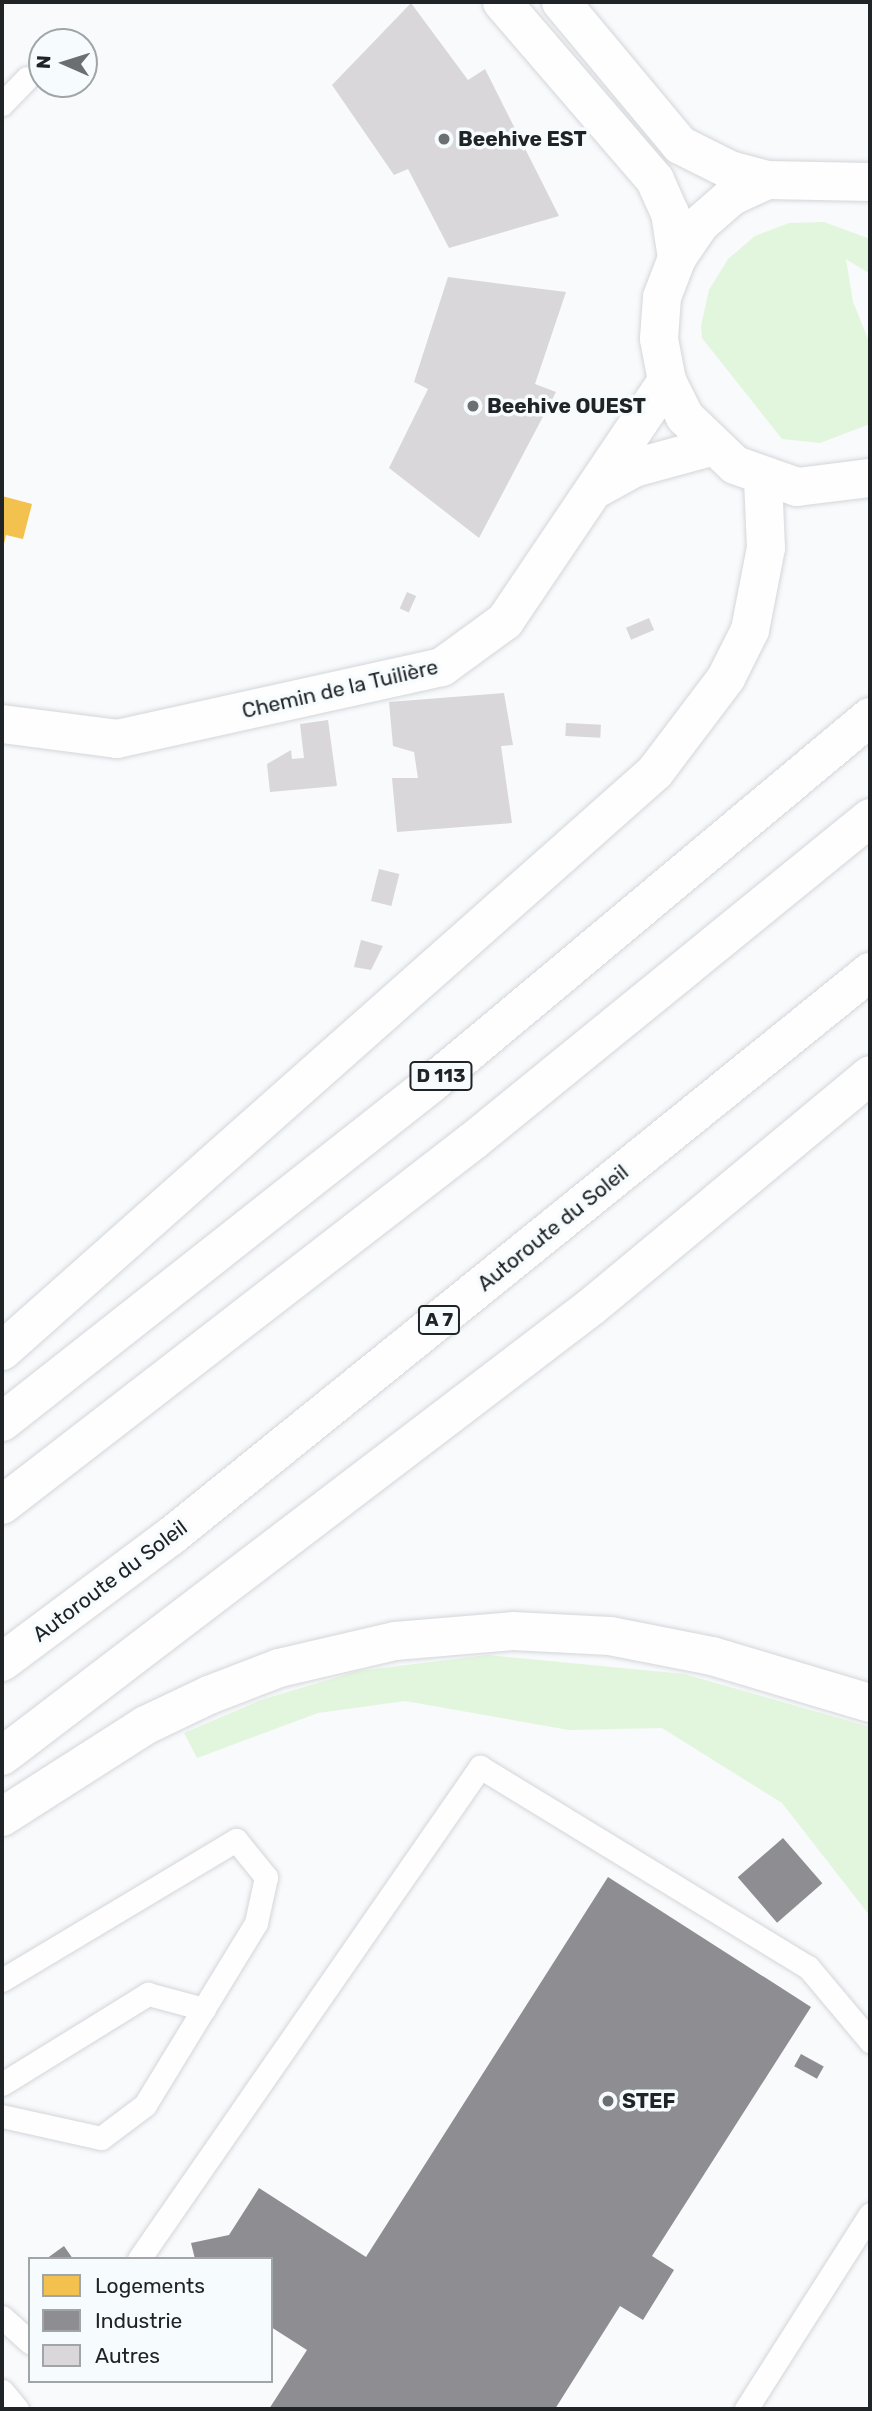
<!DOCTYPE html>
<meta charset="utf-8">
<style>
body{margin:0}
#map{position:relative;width:872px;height:2411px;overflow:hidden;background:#f8fafc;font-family:Rubik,sans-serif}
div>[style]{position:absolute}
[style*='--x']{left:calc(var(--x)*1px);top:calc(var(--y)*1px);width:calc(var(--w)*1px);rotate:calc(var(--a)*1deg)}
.green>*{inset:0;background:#e2f6dd}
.homes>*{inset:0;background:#f2c14e}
.industry>*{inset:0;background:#8d8d92;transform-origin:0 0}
.building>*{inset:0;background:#d9d7d9;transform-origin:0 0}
.roads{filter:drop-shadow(0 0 2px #d4d6d9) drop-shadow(0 0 2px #d4d6d9)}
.service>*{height:23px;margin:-11.5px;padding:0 11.5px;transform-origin:11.5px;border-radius:11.5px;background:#fefeff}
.minor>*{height:38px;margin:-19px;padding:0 19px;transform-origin:19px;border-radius:19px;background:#fefeff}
.tertiary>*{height:38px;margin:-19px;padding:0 19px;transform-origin:19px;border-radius:19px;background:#fefeff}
.primary>*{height:38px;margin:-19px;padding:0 19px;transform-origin:19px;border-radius:19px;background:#fefeff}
.motorway>*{height:38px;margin:-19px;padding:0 19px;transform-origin:19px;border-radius:19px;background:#fefeff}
.dots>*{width:19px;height:19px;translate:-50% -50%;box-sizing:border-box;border:4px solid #f6fbfe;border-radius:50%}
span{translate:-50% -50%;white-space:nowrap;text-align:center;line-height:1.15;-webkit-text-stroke:7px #f6fbfe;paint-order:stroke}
.shield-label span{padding:2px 5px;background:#f6fbfe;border:2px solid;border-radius:5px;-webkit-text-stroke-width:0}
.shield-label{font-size:19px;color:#202427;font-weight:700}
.poi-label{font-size:21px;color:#202427;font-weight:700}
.left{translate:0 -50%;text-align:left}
.street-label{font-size:21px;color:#202427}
.frame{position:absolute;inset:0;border:4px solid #202427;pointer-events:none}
.legend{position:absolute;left:28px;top:2257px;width:245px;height:126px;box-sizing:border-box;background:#f6fbfe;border:2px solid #a0a5a8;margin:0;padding:9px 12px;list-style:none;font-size:21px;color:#202427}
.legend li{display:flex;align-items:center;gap:14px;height:35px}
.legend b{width:35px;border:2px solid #a0a5a8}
.north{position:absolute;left:28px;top:28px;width:70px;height:70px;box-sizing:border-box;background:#f6fbfe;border:2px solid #a0a5a8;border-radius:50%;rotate:273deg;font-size:19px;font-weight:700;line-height:28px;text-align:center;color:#202427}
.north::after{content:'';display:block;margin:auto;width:24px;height:32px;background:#6c6f72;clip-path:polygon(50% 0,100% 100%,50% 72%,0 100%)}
</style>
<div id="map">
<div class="green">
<i style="clip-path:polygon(824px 222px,870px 239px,870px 274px,846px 259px,853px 302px,870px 344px,870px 424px,820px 443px,782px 439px,702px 338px,701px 326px,709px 290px,728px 259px,755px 236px,789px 223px)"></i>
<i style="clip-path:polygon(488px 1655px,684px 1674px,870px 1727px,870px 1916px,782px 1803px,662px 1728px,569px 1730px,405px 1701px,318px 1713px,197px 1758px,184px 1733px,261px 1700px,358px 1671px)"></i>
</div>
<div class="homes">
<i style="clip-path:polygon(2px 496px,32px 504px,23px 539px,6px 535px,3px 548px)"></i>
</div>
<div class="industry">
<i style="left:783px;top:1838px;width:60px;height:60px;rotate:49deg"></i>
<i style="clip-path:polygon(608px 1877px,811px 2007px,652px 2256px,674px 2270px,643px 2320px,620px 2306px,555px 2409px,269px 2409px,307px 2350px,271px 2327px,271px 2259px,195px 2259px,191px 2243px,229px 2235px,259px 2188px,366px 2257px)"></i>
<i style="left:801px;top:2054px;width:26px;height:14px;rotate:29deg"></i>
<i style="clip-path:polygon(64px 2246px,73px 2259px,46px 2259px)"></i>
</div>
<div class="building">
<i style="clip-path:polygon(411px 3px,468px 80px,485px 69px,559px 216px,449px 248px,408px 169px,394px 175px,332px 85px)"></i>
<i style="clip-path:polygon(448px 277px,566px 292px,535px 384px,556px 392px,479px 538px,389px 468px,428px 389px,414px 382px)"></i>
<i style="left:407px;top:592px;width:10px;height:18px;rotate:24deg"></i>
<i style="left:649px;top:618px;width:13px;height:25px;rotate:67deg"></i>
<i style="clip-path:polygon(504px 693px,513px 745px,501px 746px,512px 823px,397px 832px,392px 778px,418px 778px,414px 752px,393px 746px,389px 702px)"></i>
<i style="clip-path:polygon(328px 720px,337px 786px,270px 792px,267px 764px,291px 750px,292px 759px,304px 758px,300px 724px)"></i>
<i style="left:566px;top:723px;width:35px;height:13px;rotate:3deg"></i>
<i style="left:379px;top:869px;width:21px;height:33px;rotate:14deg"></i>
<i style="clip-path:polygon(361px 940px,383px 946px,371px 970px,354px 967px)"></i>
</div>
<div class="roads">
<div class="service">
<i style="--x:2;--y:104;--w:36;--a:-46"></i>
<i style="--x:2;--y:1980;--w:273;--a:-30.9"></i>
<i style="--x:236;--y:1840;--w:48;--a:51"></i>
<i style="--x:266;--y:1877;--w:47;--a:102.3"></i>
<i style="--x:256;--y:1923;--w:213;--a:121.4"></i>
<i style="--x:145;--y:2105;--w:55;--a:143.1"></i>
<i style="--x:101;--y:2138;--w:101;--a:-167.5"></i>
<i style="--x:2;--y:2084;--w:172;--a:-31.7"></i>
<i style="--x:148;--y:1994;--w:58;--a:15"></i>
<i style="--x:139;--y:2259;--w:599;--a:-55.27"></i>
<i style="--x:480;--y:1767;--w:384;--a:31.4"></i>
<i style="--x:808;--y:1967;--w:97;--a:50"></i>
<i style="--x:2;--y:2317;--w:38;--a:42"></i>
<i style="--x:2;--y:2391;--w:23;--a:50"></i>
<i style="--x:746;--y:2409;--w:231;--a:-57.5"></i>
</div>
<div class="minor">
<i style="--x:598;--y:488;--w:41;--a:-29.1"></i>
<i style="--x:634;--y:468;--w:80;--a:-15.3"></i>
<i style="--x:2;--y:724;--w:116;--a:7.4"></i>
<i style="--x:117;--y:739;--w:333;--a:-12.5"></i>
<i style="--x:442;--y:667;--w:78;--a:-36.1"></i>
<i style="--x:505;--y:621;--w:290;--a:-56"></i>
</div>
<div class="tertiary">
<i style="--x:502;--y:2;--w:235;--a:49.3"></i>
<i style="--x:655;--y:180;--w:36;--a:66"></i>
<i style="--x:670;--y:213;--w:46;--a:81.2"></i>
<i style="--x:561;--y:2;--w:186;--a:50.2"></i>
<i style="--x:680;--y:145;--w:56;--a:26.6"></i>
<i style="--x:730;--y:170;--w:38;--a:15"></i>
<i style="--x:870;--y:182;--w:103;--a:-178.9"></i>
<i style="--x:767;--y:180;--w:40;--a:155"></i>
<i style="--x:731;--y:197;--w:41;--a:138.9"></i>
<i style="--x:700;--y:224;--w:41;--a:124.1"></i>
<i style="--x:677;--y:258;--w:42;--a:111"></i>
<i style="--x:662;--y:297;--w:42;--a:94.1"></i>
<i style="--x:659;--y:339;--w:43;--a:79.2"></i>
<i style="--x:667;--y:381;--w:40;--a:63.4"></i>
<i style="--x:685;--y:417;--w:69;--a:43.8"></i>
<i style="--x:735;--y:465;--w:66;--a:19.5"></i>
<i style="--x:797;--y:487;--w:74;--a:-7"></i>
</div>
<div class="primary">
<i style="--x:2;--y:1351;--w:873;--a:-41.56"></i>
<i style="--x:655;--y:772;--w:118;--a:-52.9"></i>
<i style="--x:726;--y:678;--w:54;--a:-63.4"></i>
<i style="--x:750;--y:630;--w:84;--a:-79"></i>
<i style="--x:766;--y:548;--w:69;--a:-92.5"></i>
<i style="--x:2;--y:1422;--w:548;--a:-38.25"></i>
<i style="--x:432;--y:1083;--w:571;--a:-39.88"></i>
<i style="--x:2;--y:1756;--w:741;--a:-37.32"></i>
<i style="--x:591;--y:1307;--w:363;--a:-39.7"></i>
<i style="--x:2;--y:1817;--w:171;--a:-32.6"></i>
<i style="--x:146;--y:1725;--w:70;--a:-25.5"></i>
<i style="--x:209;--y:1695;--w:75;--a:-21.1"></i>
<i style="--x:279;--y:1668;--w:119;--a:-13.1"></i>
<i style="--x:395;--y:1641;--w:118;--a:-4.8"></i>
<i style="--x:513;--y:1631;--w:97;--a:3"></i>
<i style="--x:610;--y:1636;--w:104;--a:11.1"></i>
<i style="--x:712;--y:1656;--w:165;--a:16.6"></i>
</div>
<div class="motorway">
<i style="--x:2;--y:1505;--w:595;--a:-37.7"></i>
<i style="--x:473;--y:1141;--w:512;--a:-39.13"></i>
<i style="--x:2;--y:1662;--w:209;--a:-36.7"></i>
<i style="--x:170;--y:1537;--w:900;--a:-38.91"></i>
</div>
</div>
<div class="dots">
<i style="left:444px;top:139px;background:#6c6f72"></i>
<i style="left:473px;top:406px;background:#6c6f72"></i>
<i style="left:608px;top:2101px;background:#6c6f72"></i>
</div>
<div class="shield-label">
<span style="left:441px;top:1076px">D 113</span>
<span style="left:439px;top:1320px">A 7</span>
</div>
<div class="poi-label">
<span class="left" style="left:458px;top:139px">Beehive EST</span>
<span class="left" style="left:487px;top:406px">Beehive OUEST</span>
<span class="left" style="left:622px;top:2101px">STEF</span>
</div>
<div class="street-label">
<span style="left:340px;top:689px;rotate:-13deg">Chemin de la Tuilière</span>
<span style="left:553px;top:1228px;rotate:-39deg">Autoroute du Soleil</span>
<span style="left:110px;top:1581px;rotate:-37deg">Autoroute du Soleil</span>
</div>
<div class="frame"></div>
<ul class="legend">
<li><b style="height:19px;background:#f2c14e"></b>Logements</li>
<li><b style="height:19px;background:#8d8d92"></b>Industrie</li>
<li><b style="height:19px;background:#d9d7d9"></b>Autres</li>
</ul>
<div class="north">N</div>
</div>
